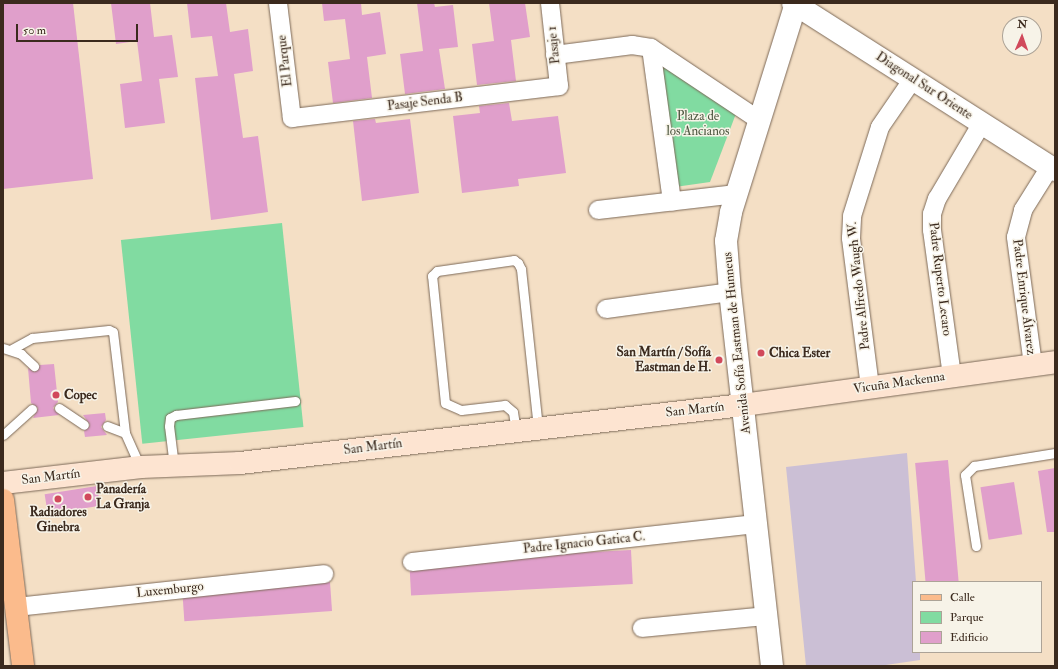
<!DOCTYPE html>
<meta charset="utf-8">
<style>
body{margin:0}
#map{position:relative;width:1058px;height:669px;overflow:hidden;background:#f4dfc5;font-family:"IM FELL Double Pica",serif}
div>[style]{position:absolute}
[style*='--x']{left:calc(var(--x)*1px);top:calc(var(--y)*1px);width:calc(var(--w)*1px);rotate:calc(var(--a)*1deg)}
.industrial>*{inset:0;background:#cbbfd5}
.green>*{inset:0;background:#81dba1;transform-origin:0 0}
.building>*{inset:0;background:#e09fcb;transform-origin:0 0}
.roads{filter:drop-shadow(0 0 1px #7c6958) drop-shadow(0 0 1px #7c6958)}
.service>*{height:9px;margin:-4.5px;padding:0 4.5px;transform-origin:4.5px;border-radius:4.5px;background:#fff}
.minor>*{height:18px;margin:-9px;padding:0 9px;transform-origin:9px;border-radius:9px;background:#fff}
.tertiary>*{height:22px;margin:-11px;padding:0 11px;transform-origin:11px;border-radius:11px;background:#fff}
.secondary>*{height:22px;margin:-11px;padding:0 11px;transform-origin:11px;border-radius:11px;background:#fde4d1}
.primary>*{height:22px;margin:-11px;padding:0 11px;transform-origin:11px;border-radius:11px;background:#fbbb8c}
.dots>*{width:11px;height:11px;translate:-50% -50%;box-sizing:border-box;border:2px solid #f7f3e8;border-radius:50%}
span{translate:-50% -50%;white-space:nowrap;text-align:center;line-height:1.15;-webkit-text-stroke:3px #f7f3e8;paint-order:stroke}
.street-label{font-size:13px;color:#3b2a1e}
.park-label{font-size:13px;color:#4c563f}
.poi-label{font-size:13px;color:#3b2a1e;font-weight:700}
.right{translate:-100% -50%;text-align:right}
.left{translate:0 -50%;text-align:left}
.frame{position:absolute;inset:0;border:4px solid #3b2a1e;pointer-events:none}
.legend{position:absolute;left:912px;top:581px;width:130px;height:72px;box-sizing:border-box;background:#f7f3e8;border:1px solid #aca397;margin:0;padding:5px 7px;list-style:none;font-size:12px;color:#3b2a1e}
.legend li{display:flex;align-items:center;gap:8px;height:20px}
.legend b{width:20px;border:1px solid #aca397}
.north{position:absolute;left:1002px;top:16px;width:40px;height:40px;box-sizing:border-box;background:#f7f3e8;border:1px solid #aca397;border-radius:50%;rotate:2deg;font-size:11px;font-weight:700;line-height:16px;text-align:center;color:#3b2a1e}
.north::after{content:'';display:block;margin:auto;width:14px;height:18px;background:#d1495b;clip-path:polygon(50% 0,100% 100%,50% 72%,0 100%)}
.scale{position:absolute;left:16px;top:24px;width:122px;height:18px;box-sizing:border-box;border:2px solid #3b2a1e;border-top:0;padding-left:5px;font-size:12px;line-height:14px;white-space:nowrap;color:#3b2a1e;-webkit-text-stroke:3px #f7f3e8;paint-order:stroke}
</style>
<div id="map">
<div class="industrial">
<i style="clip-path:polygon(907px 453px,916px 582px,913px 582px,913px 652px,920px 652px,920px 660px,879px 666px,806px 666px,786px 467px)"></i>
</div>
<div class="green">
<i style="clip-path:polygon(657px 59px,737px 111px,710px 182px,675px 187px)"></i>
<i style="left:282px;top:223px;width:205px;height:162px;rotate:84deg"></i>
</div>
<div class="building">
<i style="clip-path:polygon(3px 3px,73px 3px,93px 179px,3px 189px)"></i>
<i style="clip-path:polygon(111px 3px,150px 3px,154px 37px,172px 35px,178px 77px,159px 79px,165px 123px,125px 128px,120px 84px,142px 81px,137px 41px,116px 44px)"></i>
<i style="clip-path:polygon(187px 3px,226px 3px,230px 32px,248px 29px,253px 71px,234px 74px,243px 138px,258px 136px,268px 212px,211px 220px,195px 78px,218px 76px,212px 36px,191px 38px)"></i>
<i style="clip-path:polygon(322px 3px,361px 3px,362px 15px,380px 12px,386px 54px,367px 57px,372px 98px,333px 103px,328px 62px,350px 59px,345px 19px,324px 21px)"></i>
<i style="clip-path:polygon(417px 3px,434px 3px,435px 7px,453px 5px,458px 47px,439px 49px,445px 89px,405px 94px,400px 54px,423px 51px)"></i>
<i style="clip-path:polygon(489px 3px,525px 3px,530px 37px,511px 40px,516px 81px,477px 85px,472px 44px,494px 41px)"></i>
<i style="clip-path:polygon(509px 103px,512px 121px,558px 116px,566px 173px,518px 179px,519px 186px,462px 193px,453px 116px,480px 113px,479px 106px)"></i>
<i style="clip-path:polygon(375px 119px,376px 123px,410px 119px,419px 193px,362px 201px,353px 121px)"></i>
<i style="clip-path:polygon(54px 364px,58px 402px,53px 408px,59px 415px,33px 418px,38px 408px,31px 403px,28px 368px,35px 372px,40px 365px)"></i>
<i style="clip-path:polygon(105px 413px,106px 420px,101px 427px,107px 435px,85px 437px,84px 431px,90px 425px,83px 415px)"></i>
<i style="left:948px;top:460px;width:122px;height:33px;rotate:85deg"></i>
<i style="clip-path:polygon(1055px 468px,1055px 532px,1047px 532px,1038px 471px)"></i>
<i style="left:1014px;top:482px;width:53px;height:34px;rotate:81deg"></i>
<i style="left:97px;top:486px;width:20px;height:53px;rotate:81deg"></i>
<i style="left:631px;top:550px;width:34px;height:222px;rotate:87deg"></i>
<i style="left:330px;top:582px;width:29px;height:148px;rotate:86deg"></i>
</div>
<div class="roads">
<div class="service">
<i style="--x:3;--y:348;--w:19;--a:18"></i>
<i style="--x:21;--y:354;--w:18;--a:43"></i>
<i style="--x:12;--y:349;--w:23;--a:-29"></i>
<i style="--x:32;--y:338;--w:77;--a:-5.9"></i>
<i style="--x:109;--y:330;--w:4;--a:27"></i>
<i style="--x:113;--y:332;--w:102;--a:83.2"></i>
<i style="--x:125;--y:433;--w:36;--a:66"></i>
<i style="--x:59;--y:408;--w:30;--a:34"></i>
<i style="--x:107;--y:426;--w:19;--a:21"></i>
<i style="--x:516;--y:431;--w:19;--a:-99"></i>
<i style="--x:513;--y:412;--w:11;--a:-139"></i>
<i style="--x:505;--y:405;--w:44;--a:173.5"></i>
<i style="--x:461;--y:410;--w:17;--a:-156"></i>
<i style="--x:445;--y:403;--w:128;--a:-95.8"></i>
<i style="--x:432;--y:276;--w:7;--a:-45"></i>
<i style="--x:437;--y:271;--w:78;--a:-8.1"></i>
<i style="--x:514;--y:260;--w:5;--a:37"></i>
<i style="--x:518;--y:263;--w:7;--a:63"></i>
<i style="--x:521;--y:269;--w:161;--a:83.9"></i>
<i style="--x:3;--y:435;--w:39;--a:-42"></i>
<i style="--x:174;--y:466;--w:40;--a:-97.1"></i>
<i style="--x:169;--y:426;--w:8;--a:-83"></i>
<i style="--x:170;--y:418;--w:7;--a:-27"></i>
<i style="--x:176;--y:415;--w:120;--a:-6.7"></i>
<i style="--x:976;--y:546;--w:72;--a:-98.8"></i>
<i style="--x:965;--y:475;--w:13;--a:-45"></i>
<i style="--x:974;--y:466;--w:82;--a:-9.1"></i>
</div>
<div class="minor">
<i style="--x:278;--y:3;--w:116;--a:83.1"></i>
<i style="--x:292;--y:118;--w:269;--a:-6.8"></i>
<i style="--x:559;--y:86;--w:83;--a:-96.2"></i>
<i style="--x:651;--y:48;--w:155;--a:82.2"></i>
<i style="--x:555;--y:55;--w:78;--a:-7.4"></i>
<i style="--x:632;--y:45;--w:19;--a:9"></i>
<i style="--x:651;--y:48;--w:130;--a:33.7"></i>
<i style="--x:598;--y:210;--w:139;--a:-6.6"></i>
<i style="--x:606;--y:309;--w:125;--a:-7.8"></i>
<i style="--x:1033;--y:365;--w:129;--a:-97.6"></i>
<i style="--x:1016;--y:237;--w:28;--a:-75"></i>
<i style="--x:1023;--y:210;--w:51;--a:-57.9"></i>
<i style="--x:952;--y:376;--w:147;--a:-97.8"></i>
<i style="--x:932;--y:230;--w:16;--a:-90"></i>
<i style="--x:932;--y:214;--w:16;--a:-72"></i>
<i style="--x:937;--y:199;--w:88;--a:-59.4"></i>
<i style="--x:870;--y:387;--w:150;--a:-97.3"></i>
<i style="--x:851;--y:238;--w:22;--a:-87"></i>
<i style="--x:852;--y:216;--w:93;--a:-72.5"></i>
<i style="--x:880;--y:127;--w:58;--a:-55.5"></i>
<i style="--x:412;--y:562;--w:346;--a:-6.3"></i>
<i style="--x:16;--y:607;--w:310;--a:-6.1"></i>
<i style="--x:642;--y:628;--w:125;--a:-5.5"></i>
</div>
<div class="tertiary">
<i style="--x:793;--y:3;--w:311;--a:32.5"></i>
<i style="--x:772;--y:666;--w:376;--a:-96.4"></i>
<i style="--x:730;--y:292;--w:51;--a:-94.5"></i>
<i style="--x:726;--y:241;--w:29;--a:-80"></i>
<i style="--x:731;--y:212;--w:219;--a:-72.7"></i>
</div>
<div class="secondary">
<i style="--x:3;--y:483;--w:139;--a:-6.6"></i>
<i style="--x:141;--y:467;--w:99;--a:-2.3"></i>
<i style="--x:240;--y:463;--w:506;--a:-6.58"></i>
<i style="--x:743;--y:405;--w:315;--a:-7.8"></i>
</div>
<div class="primary">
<i style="--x:3;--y:500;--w:167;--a:83.1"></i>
</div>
</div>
<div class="dots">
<i style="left:761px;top:353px;background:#d1495b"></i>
<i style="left:719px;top:360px;background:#d1495b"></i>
<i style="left:56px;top:395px;background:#d1495b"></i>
<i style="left:88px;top:497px;background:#d1495b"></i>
<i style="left:58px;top:499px;background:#d1495b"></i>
</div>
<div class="street-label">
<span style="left:554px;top:45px;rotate:-96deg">Pasaje 1</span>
<span style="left:285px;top:61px;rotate:-97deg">El Parque</span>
<span style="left:924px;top:86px;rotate:33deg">Diagonal Sur Oriente</span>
<span style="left:425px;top:102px;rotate:-7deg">Pasaje Senda B</span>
<span style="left:940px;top:279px;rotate:83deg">Padre Ruperto Lecaro</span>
<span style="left:859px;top:286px;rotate:-96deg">Padre Alfredo Waugh W.</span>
<span style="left:1024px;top:297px;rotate:83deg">Padre Enrique Álvarez</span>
<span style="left:737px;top:343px;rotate:-96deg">Avenida Sofía Eastman de Hunneus</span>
<span style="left:899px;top:383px;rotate:-8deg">Vicuña Mackenna</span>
<span style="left:695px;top:410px;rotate:-6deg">San Martín</span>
<span style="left:373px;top:447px;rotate:-7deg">San Martín</span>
<span style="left:51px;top:477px;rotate:-7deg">San Martín</span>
<span style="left:584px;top:543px;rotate:-6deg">Padre Ignacio Gatica C.</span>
<span style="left:170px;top:590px;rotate:-6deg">Luxemburgo</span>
</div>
<div class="park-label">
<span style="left:698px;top:124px">Plaza de<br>los Ancianos</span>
</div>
<div class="poi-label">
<span class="right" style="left:711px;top:360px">San Martín / Sofía<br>Eastman de H.</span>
<span class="left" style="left:769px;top:353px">Chica Ester</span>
<span class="left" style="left:64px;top:395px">Copec</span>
<span class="left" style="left:96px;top:497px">Panadería<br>La Granja</span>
<span style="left:58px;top:520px">Radiadores<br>Ginebra</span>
</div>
<div class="frame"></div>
<ul class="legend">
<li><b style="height:5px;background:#fbbb8c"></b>Calle</li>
<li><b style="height:11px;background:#81dba1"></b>Parque</li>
<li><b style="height:11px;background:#e09fcb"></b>Edificio</li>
</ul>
<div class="north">N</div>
<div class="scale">50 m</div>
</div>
